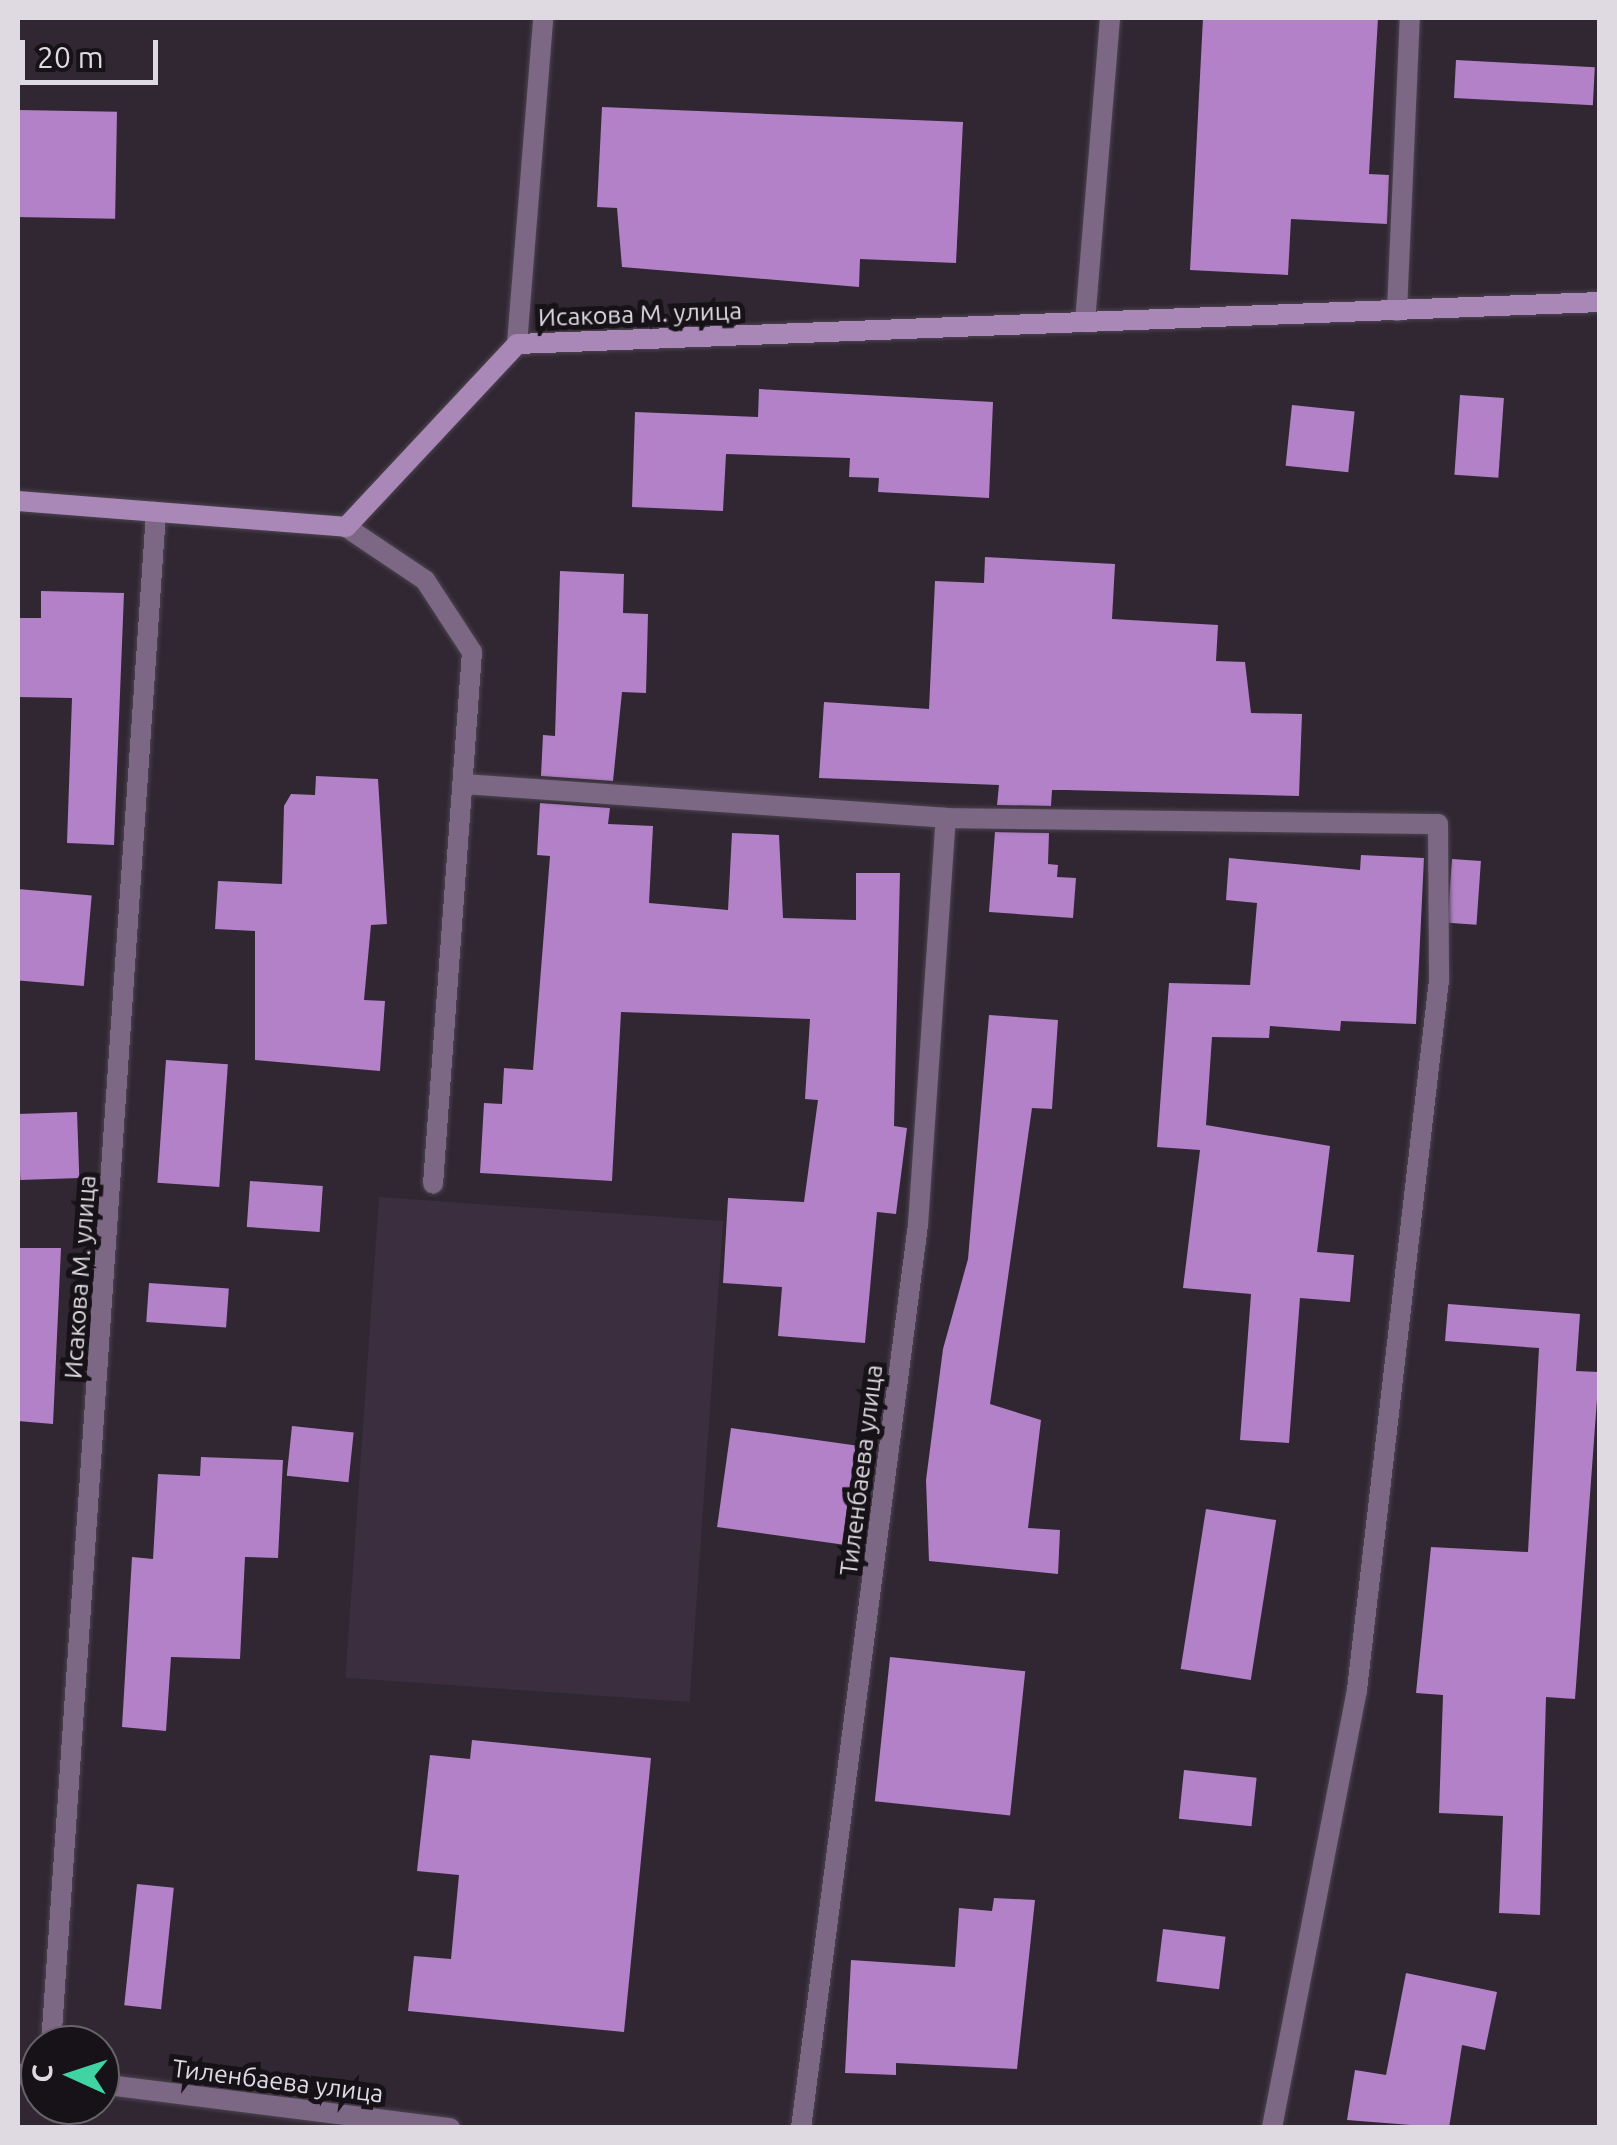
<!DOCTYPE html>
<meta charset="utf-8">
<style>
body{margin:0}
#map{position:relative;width:1617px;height:2145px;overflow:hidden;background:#302733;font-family:Ubuntu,sans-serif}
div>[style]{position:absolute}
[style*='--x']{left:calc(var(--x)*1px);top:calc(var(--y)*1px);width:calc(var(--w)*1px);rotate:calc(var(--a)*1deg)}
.built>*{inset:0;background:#3a2e3f;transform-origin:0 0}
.building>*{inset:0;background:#b381c8;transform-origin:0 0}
.roads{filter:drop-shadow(0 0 2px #4c444f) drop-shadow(0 0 2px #4c444f)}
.street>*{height:20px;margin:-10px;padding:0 10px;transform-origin:10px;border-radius:10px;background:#7c6785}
.secondary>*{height:20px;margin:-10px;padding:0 10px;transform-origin:10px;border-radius:10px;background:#a988b8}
span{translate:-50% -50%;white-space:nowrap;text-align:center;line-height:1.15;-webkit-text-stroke:10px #161217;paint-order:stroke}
.street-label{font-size:25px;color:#dfdae1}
.frame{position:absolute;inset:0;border:20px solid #dfdae1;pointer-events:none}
.north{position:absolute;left:20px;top:2025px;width:100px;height:100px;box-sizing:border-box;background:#161217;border:2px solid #666268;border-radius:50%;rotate:273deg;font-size:28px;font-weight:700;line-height:40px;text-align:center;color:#dfdae1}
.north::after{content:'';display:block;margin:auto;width:35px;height:45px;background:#40d4a2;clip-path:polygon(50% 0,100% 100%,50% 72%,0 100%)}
.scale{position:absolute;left:20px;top:40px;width:138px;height:45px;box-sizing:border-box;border:5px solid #dfdae1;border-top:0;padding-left:12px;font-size:30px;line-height:35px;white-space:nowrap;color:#dfdae1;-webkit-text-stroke:8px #161217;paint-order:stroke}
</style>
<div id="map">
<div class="built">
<i style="left:379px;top:1197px;width:345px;height:482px;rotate:4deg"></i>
</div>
<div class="building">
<i style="clip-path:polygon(1203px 18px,1378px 18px,1369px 174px,1389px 175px,1387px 224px,1291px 219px,1288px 275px,1190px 270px)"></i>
<i style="left:1456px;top:60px;width:139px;height:38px;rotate:3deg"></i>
<i style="clip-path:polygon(602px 107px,963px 122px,956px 263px,860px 259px,859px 287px,622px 267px,617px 208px,597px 207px)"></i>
<i style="left:18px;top:110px;width:99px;height:107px;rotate:1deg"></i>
<i style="clip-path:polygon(759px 389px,993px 402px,989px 498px,878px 492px,879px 478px,849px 477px,850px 458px,726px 454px,723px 511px,632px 507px,635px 412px,758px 417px)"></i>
<i style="left:1460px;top:395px;width:44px;height:80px;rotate:4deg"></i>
<i style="left:1292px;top:405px;width:63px;height:61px;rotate:6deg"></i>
<i style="clip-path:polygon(985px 557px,1115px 564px,1112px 619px,1218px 625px,1216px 661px,1245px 662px,1251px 713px,1302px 714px,1299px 796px,1066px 790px,1052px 790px,1051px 806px,997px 805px,999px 785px,819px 778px,824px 702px,929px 709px,935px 581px,984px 583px)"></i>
<i style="clip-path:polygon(560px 571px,624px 574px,623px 613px,648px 614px,646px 693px,622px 692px,613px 781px,541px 776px,543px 735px,555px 736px)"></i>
<i style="clip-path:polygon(41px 591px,124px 593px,114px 845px,67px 843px,72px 698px,18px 697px,18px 618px,41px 618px)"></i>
<i style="clip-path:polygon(316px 776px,378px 779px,387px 924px,371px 925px,364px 1000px,385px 1001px,380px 1071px,255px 1060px,255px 931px,215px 929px,218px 881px,282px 884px,284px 806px,291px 794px,315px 795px)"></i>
<i style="clip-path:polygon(540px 803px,610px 808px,608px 824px,653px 826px,649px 903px,728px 910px,732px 833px,779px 835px,783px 918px,856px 920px,856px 873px,900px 873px,894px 1126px,907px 1128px,896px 1214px,877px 1212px,865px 1343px,778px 1336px,782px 1287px,723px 1283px,728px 1198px,804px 1202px,818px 1100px,805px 1099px,810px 1019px,621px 1012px,612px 1181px,480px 1173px,484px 1103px,502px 1104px,504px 1068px,533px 1070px,550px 856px,537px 855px)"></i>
<i style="clip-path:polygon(995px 832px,1049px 833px,1048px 864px,1058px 865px,1057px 877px,1076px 878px,1073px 918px,989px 912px)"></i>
<i style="clip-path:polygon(1361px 855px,1424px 858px,1416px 1024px,1341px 1021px,1340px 1031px,1270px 1026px,1269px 1038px,1212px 1037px,1206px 1125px,1330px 1146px,1317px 1252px,1354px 1255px,1350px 1302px,1300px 1298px,1289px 1443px,1240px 1440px,1251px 1294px,1183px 1288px,1200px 1150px,1157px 1147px,1169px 983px,1250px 985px,1257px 903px,1226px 900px,1229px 858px,1360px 870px)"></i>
<i style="left:1452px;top:859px;width:29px;height:64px;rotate:4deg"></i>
<i style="left:18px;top:889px;width:74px;height:91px;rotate:5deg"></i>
<i style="clip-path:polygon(989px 1015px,1058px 1020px,1052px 1109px,1032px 1108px,990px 1404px,1041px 1420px,1028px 1528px,1060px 1530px,1058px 1574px,929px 1561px,926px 1480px,943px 1349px,968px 1259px)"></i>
<i style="left:166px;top:1060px;width:62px;height:123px;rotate:4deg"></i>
<i style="left:77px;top:1112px;width:66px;height:59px;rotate:88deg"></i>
<i style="left:250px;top:1181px;width:73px;height:46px;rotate:4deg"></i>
<i style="clip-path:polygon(18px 1248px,61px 1248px,53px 1424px,18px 1421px)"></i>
<i style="left:149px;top:1283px;width:80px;height:39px;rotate:4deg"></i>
<i style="clip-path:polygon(1448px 1304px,1580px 1314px,1576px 1371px,1599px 1372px,1575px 1699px,1546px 1697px,1540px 1915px,1499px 1913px,1503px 1816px,1439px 1813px,1443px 1695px,1416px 1693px,1431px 1547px,1528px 1552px,1539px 1348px,1445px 1341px)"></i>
<i style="left:292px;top:1426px;width:62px;height:50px;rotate:6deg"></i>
<i style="left:731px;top:1428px;width:126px;height:100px;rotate:8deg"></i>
<i style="clip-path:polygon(201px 1457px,283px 1460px,278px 1558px,245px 1557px,240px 1659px,171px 1657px,166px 1731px,122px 1727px,132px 1557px,153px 1559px,158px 1474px,200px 1476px)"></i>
<i style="left:1206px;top:1509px;width:71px;height:162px;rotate:9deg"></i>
<i style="left:890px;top:1657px;width:136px;height:145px;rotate:6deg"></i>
<i style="clip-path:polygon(472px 1740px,651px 1758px,624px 2032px,408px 2011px,414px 1956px,451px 1959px,459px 1875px,417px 1871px,430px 1755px,470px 1759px)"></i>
<i style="left:1184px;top:1770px;width:73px;height:49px;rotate:6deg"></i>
<i style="left:137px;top:1884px;width:37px;height:122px;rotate:6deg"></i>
<i style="clip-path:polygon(994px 1898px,1035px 1900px,1017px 2069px,896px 2063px,896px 2075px,845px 2073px,851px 1960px,955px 1967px,959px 1908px,992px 1911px)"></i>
<i style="left:1163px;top:1929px;width:63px;height:53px;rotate:7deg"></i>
<i style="clip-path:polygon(1406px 1973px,1497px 1992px,1485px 2050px,1462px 2045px,1449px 2128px,1347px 2120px,1355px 2070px,1386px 2075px)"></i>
</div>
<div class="roads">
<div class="street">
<i style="--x:1397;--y:311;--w:293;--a:-87.5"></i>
<i style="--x:1085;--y:322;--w:305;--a:-85.3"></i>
<i style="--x:517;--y:344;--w:327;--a:-85.4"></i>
<i style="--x:346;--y:527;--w:95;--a:33.9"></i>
<i style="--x:425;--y:580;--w:86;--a:56.9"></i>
<i style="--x:472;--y:652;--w:533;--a:94.19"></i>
<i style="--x:463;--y:784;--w:484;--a:4"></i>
<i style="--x:946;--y:818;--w:492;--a:0.7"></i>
<i style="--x:1438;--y:824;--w:156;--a:89.6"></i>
<i style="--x:1439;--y:980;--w:715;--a:96.59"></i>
<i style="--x:1357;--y:1690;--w:446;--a:101"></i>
<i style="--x:51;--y:2045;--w:1537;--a:-86.08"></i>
<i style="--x:18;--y:2074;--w:22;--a:8"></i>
<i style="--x:100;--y:2084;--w:353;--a:7.2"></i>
<i style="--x:801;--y:2128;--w:911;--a:-82.62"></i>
<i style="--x:918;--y:1225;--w:408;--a:-86.1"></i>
</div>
<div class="secondary">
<i style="--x:18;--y:501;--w:329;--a:4.5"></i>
<i style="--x:346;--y:527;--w:250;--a:-46.9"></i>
<i style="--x:517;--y:344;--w:1084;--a:-2.22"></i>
</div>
</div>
<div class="street-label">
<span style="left:640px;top:314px;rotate:-2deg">Исакова М. улица</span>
<span style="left:80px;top:1277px;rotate:-86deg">Исакова М. улица</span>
<span style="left:861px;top:1470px;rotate:-83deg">Тиленбаева улица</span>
<span style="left:278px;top:2081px;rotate:7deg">Тиленбаева улица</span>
</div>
<div class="frame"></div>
<div class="north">С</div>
<div class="scale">20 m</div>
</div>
